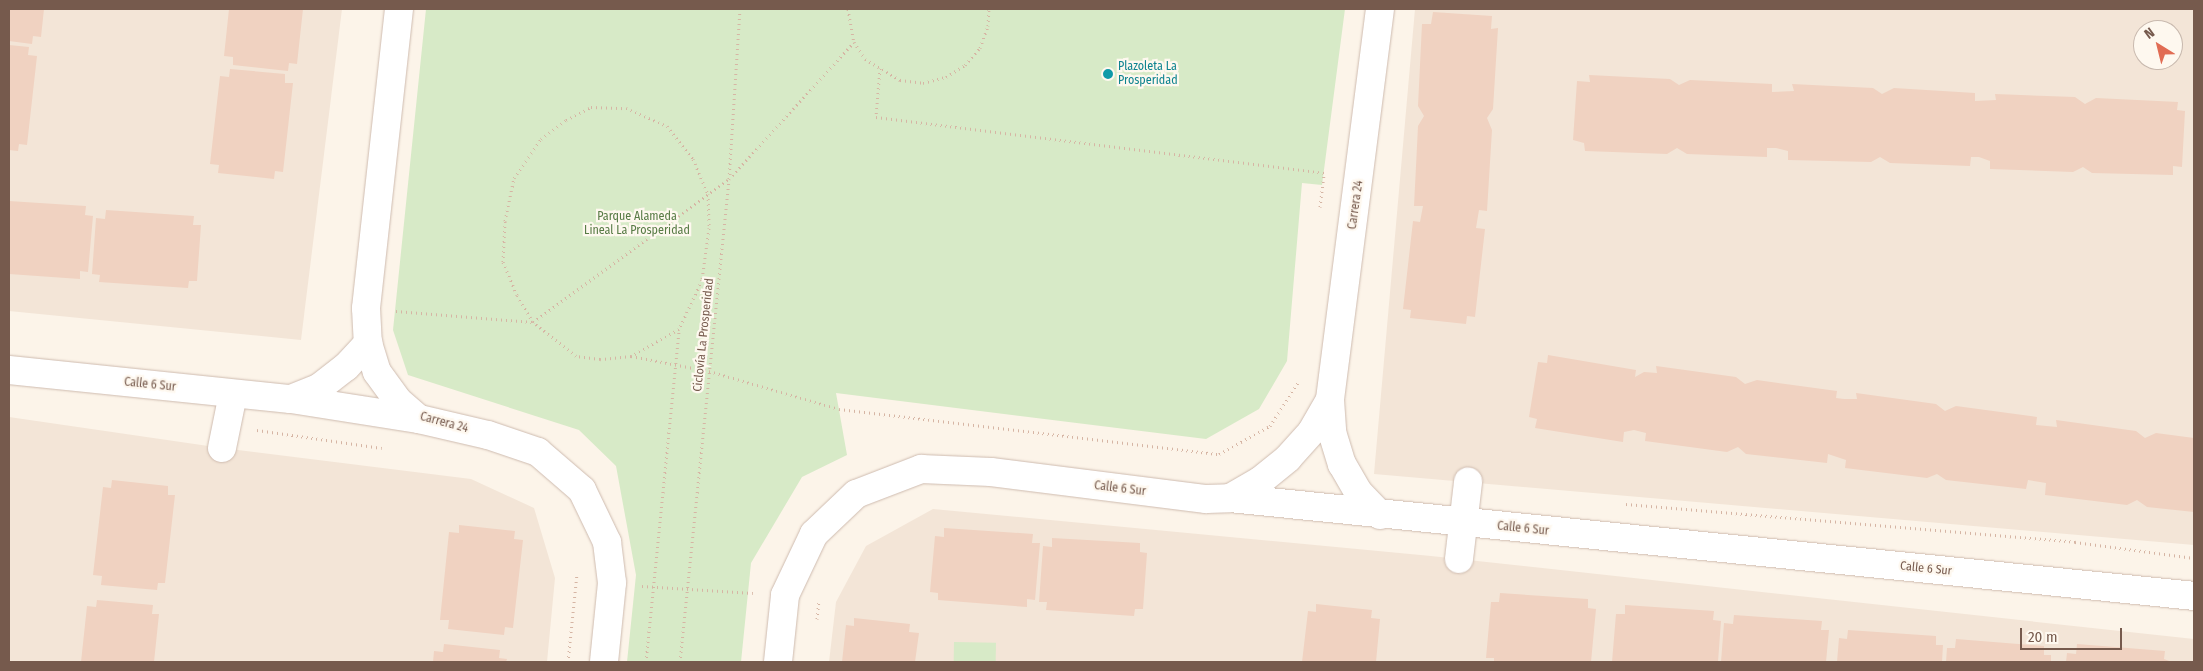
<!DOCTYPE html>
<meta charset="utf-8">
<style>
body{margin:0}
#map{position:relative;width:2203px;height:671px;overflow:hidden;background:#fcf4e9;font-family:"Fira Sans Condensed",sans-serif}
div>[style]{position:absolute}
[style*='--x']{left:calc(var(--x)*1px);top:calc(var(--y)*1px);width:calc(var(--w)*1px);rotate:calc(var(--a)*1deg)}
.residential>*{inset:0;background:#f3e5d7}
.green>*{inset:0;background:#d7eac7;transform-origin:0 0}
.building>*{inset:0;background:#f0d2c1}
.path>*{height:3px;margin-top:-1.5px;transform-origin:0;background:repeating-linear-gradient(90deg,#d6b5a4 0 1px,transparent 0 5px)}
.roads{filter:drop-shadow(0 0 1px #cebbaf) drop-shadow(0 0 1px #cebbaf)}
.minor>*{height:28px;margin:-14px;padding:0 14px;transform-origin:14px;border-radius:14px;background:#fff}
.dots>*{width:14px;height:14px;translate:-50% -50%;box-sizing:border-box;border:2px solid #fef8ef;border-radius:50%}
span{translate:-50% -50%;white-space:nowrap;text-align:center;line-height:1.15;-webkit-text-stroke:4.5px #fef8ef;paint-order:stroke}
.culture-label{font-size:12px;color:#0d838f}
.left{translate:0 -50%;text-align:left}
.street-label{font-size:12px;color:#765a4d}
.park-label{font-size:12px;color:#577b45}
.frame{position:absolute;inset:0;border:10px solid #765a4d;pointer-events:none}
.north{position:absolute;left:2133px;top:20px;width:50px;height:50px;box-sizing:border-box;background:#fef8ef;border:1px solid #c8b9ae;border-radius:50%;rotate:324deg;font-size:14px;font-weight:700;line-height:20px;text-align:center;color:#765a4d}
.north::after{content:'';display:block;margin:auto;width:18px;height:22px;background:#e16c53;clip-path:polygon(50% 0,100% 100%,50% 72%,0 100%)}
.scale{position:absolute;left:2020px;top:628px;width:102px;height:22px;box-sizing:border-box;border:2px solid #765a4d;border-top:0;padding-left:6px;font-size:15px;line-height:18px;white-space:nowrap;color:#765a4d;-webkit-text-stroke:4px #fef8ef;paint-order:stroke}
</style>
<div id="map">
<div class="residential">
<i style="clip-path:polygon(9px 9px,342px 9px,301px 340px,9px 311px)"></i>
<i style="clip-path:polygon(evenodd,1415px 9px,2194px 9px,2194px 545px,1374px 474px,1415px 9px,2143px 30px,2173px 30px,2173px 60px,2143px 60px,2143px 30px)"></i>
<i style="clip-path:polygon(9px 417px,222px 448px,471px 479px,534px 508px,555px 578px,547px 662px,9px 662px)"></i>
<i style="clip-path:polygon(933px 509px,1431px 556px,2194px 639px,2194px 662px,829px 662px,836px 602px,866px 546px)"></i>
</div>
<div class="green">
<i style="clip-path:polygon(426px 9px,1345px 9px,1322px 185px,1302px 183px,1287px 361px,1259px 409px,1206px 439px,836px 393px,847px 455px,802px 477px,751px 563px,741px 662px,627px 662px,636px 575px,616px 466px,579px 430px,408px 375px,393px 330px)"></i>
<i style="left:954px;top:642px;width:42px;height:20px;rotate:1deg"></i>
</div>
<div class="building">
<i style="clip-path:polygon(9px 9px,44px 9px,41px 37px,33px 36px,32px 44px,9px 41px)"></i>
<i style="clip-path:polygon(229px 9px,303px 9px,297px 64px,289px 63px,288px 71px,233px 65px,233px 57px,224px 56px)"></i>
<i style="clip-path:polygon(1433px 12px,1492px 16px,1491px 29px,1498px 28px,1493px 109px,1487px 118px,1492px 130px,1487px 211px,1479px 210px,1476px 228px,1485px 229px,1475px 317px,1467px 316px,1466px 324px,1410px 318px,1411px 310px,1403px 309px,1413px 221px,1420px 222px,1423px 206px,1414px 206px,1418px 126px,1424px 116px,1418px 106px,1422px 24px,1431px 24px)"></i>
<i style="clip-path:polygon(9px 45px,29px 47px,28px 55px,37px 56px,27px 145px,19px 144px,18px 151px,9px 150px)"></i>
<i style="clip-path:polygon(230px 69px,285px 74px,285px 83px,293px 83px,283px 172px,275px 171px,274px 179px,218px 173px,219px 165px,210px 164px,220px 76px,229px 77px)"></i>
<i style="clip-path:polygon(1589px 75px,1670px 79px,1679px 85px,1690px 80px,1772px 84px,1772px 92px,1794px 91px,1792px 84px,1873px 88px,1882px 94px,1894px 88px,1975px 93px,1975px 101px,1996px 100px,1995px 94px,2075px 97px,2085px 104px,2096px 98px,2178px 102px,2177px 110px,2185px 111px,2182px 167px,2173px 166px,2173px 175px,2092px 173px,2083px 167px,2073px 172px,1990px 169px,1990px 161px,1979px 157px,1971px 157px,1970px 166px,1890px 163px,1880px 157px,1871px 162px,1788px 160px,1788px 151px,1776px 148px,1767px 148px,1767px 157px,1687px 154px,1677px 148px,1667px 154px,1585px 151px,1584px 143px,1573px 140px,1577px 81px,1590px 82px)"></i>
<i style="clip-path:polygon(9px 201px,86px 206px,85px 215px,93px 216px,88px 272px,80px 271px,80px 279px,9px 274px)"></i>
<i style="clip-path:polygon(106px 210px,194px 216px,193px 225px,201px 225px,197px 281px,189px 281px,188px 288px,99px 282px,100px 275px,92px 274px,96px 218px,105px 219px)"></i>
<i style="clip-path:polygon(1548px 355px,1636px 370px,1635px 377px,1644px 372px,1657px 373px,1656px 366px,1736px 377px,1745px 384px,1757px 380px,1837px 391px,1836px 398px,1844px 399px,1857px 399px,1856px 393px,1936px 404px,1945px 411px,1956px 406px,2037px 417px,2036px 425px,2057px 427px,2056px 420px,2136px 431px,2145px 438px,2156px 433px,2194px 438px,2194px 512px,2147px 507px,2137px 500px,2127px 505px,2045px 495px,2046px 483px,2028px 480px,2026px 489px,1946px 480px,1937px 474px,1927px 478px,1845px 468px,1846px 460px,1828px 454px,1827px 463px,1746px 454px,1738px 447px,1727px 452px,1645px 441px,1646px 433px,1634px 430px,1624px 432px,1623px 442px,1535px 428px,1537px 419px,1529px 417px,1538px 362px,1547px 363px)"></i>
<i style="clip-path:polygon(112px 480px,168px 486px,168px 495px,175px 495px,165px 583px,158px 583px,157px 590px,101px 585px,102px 576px,93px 575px,103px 487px,111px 488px)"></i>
<i style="clip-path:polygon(459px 525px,515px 531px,514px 539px,523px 540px,513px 628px,505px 627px,504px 635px,448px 629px,449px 620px,440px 620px,449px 532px,459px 533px)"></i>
<i style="clip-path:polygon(944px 528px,1033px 534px,1032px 543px,1040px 543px,1035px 600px,1027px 599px,1027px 607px,938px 600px,938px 593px,930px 592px,935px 536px,944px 537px)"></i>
<i style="clip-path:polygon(1052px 538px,1140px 543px,1140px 552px,1147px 553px,1143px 609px,1135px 609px,1134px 616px,1046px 610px,1047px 602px,1039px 602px,1043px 546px,1052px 547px)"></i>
<i style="clip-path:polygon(1500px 593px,1588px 599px,1588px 608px,1596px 609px,1591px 662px,1494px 662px,1494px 658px,1486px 658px,1491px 602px,1499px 602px)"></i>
<i style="clip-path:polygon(97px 600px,153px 605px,152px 614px,159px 614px,154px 662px,81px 662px,87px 606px,96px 607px)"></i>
<i style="clip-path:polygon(1316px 604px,1372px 610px,1371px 618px,1380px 619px,1376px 662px,1302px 662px,1308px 611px,1316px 612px)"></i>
<i style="clip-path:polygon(1625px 605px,1714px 611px,1713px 620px,1721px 621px,1718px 662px,1612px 662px,1616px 614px,1625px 614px)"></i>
<i style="clip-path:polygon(1734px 615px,1822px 621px,1821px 630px,1829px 630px,1826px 662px,1721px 662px,1724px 623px,1733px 624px)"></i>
<i style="clip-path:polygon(854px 618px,910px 624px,909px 632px,919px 633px,915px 662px,842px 662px,846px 625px,854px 626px)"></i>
<i style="clip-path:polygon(1848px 630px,1936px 636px,1936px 645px,1943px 645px,1942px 662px,1837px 662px,1839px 638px,1847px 639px)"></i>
<i style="clip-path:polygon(1956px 639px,2044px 646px,2044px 655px,2051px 655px,2051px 662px,1946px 662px,1947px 648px,1955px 648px)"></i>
<i style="clip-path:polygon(444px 644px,500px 650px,499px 658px,507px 659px,506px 662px,433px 662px,434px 651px,443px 652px)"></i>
<i style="clip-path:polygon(2077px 644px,2165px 651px,2164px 659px,2172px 662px,2066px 662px,2067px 653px,2076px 654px)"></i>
</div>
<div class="path">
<i style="--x:848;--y:9;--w:34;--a:80"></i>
<i style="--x:854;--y:42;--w:20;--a:57"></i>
<i style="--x:865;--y:59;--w:41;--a:31"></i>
<i style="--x:900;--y:80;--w:23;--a:7"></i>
<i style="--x:923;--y:83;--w:24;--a:-15"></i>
<i style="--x:946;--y:77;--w:22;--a:-32"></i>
<i style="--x:965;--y:65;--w:23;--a:-49"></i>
<i style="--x:980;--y:48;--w:23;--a:-70"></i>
<i style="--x:988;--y:26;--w:17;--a:-87"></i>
<i style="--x:880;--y:68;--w:49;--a:94.7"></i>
<i style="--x:876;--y:117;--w:452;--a:7.1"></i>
<i style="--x:591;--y:107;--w:35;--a:2"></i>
<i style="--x:626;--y:108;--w:45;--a:23.7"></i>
<i style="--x:667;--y:126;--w:42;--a:51.8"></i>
<i style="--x:693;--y:159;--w:38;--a:67"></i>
<i style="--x:708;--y:194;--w:34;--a:88"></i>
<i style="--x:709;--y:228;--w:52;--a:97.7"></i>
<i style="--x:702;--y:280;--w:54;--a:115.1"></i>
<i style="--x:679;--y:329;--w:55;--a:150.6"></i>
<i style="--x:631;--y:356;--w:31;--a:174"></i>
<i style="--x:600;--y:359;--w:24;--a:-173"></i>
<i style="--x:576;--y:356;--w:55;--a:-141.7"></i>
<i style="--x:533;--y:322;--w:31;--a:-121"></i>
<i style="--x:517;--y:295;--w:36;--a:-113"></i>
<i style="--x:503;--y:262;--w:41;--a:-87.2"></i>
<i style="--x:505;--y:221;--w:44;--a:-78.2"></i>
<i style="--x:514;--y:178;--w:47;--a:-55.3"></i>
<i style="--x:541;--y:139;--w:31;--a:-37"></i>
<i style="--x:566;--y:120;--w:28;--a:-27"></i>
<i style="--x:1320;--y:207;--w:34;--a:-83"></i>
<i style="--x:396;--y:311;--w:137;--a:4.6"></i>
<i style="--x:533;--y:322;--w:243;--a:-36.1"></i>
<i style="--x:729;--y:179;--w:185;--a:-47.6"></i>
<i style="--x:631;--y:356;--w:79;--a:10.9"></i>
<i style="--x:709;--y:371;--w:135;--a:16.3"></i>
<i style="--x:839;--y:409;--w:383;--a:6.8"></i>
<i style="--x:1219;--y:454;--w:58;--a:-28.8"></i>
<i style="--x:1270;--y:426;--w:54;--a:-57.2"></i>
<i style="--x:257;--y:430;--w:126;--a:8.2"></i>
<i style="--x:1626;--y:504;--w:451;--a:4.8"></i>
<i style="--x:2075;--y:542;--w:120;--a:7.7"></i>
<i style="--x:642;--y:586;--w:111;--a:3.6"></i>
<i style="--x:817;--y:619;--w:18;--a:-84"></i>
<i style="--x:568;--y:662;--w:89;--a:-84.2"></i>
<i style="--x:646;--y:662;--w:335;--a:-84.3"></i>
<i style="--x:680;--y:662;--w:485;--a:-84.2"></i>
<i style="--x:729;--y:179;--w:170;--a:-86.3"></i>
</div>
<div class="roads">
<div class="minor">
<i style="--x:399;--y:9;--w:301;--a:96.3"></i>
<i style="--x:366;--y:308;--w:35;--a:87"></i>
<i style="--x:368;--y:343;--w:30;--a:73"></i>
<i style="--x:377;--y:372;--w:34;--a:54"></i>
<i style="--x:397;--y:400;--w:29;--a:41"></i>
<i style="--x:419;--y:419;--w:71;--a:13.1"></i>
<i style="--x:488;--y:435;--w:53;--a:18.8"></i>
<i style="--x:538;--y:452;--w:58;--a:40.8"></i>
<i style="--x:582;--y:490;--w:58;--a:64.3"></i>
<i style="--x:607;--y:542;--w:41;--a:83"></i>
<i style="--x:612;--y:583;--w:79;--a:95.8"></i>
<i style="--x:1380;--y:9;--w:394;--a:97.3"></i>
<i style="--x:1330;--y:400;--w:32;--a:86"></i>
<i style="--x:1332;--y:432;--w:34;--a:73"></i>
<i style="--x:1342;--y:464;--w:32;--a:60"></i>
<i style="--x:1358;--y:492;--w:32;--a:46"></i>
<i style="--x:9;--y:370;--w:283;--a:5.9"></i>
<i style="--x:291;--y:399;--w:130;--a:8.9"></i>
<i style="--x:291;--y:399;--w:31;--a:-22"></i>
<i style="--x:320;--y:387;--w:33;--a:-38"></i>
<i style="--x:346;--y:367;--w:33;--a:-47"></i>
<i style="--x:222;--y:448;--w:55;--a:-78.5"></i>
<i style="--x:1230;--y:498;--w:34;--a:-30"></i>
<i style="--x:1260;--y:481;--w:36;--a:-39"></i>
<i style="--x:1288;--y:458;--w:36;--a:-48"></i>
<i style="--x:1312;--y:431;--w:36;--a:-60"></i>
<i style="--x:1459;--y:559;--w:78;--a:-83.3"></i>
<i style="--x:778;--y:662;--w:67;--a:-84"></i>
<i style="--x:785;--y:595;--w:68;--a:-64.6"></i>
<i style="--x:814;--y:534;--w:58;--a:-43.6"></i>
<i style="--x:856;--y:494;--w:70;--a:-21"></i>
<i style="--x:921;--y:469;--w:70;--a:2.5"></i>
<i style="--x:991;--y:472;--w:217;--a:7.2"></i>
<i style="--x:1206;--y:499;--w:24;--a:-2"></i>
<i style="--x:1230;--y:498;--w:969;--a:5.8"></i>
</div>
</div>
<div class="dots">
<i style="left:1108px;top:74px;background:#0f9aa8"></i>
</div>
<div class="culture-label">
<span class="left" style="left:1118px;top:74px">Plazoleta La<br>Prosperidad</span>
</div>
<div class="street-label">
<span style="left:1356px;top:205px;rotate:-82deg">Carrera 24</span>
<span style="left:704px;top:335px;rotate:-84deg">Ciclovía La Prosperidad</span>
<span style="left:150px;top:385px;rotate:6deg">Calle 6 Sur</span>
<span style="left:444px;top:423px;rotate:15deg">Carrera 24</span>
<span style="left:1120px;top:489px;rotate:7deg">Calle 6 Sur</span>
<span style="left:1523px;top:529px;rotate:6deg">Calle 6 Sur</span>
<span style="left:1926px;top:569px;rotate:6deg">Calle 6 Sur</span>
</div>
<div class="park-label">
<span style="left:637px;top:224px">Parque Alameda<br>Lineal La Prosperidad</span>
</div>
<div class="frame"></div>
<div class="north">N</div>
<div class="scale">20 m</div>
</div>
